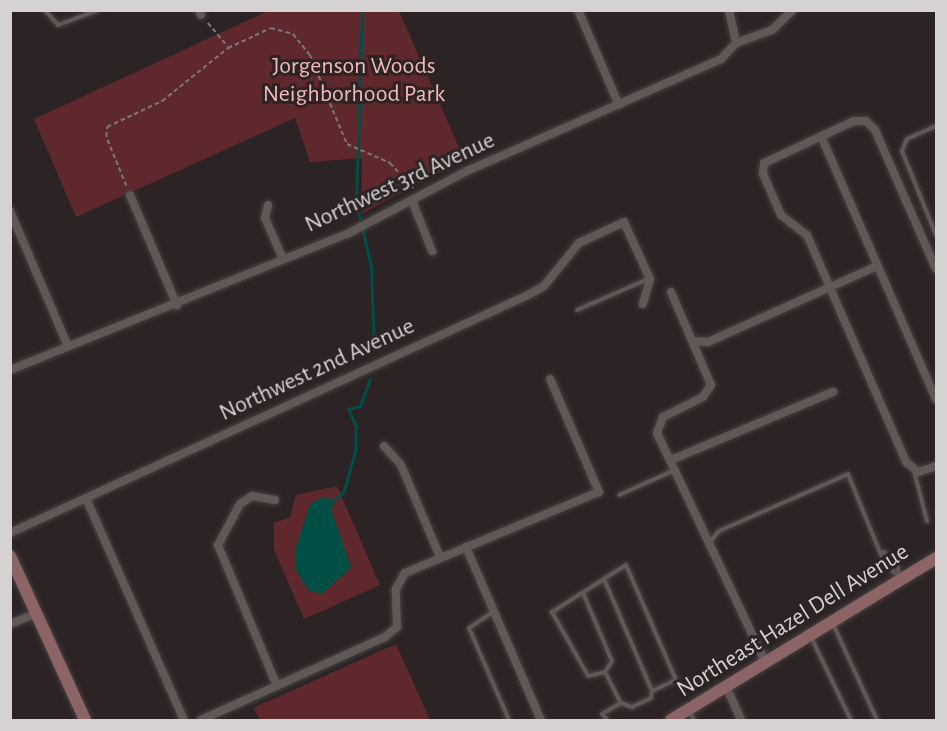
<!DOCTYPE html>
<style>
body{margin:0}
#map{position:relative;width:947px;height:731px;overflow:hidden;background:#2c2424;font-family:"Alegreya Sans",sans-serif}
div>[style]{position:absolute}
[style*='--x']{left:calc(var(--x)*1px);top:calc(var(--y)*1px);width:calc(var(--w)*1px);rotate:calc(var(--a)*1deg)}
.green>*{inset:0;background:#5f282c}
.water>*{inset:0;background:#014e45}
.stream>*{height:3px;margin:-1.5px;padding:0 1.5px;transform-origin:1.5px;border-radius:1.5px;background:#014e45}
.path>*{height:1.5px;margin-top:-0.75px;transform-origin:0;background:repeating-linear-gradient(90deg,#7d7777 0 4.5px,transparent 0 7.5px)}
.roads{filter:drop-shadow(0 0 2px #474040) drop-shadow(0 0 2px #474040)}
.lane>*{height:4px;margin:-2px;padding:0 2px;transform-origin:2px;border-radius:2px;background:#605757}
.street>*{height:8px;margin:-4px;padding:0 4px;transform-origin:4px;border-radius:4px;background:#605757}
.secondary>*{height:12px;margin:-6px;padding:0 6px;transform-origin:6px;border-radius:6px;background:#8d6466}
span{translate:-50% -50%;white-space:nowrap;text-align:center;line-height:1.15;-webkit-text-stroke:6px #2c2424;paint-order:stroke}
.park-label{font-size:24px;color:#f4b8b9}
.street-label{font-size:24px;color:#d7d2d2}
.frame{position:absolute;inset:0;border:12px solid #d7d2d2;pointer-events:none}
</style>
<div id="map">
<div class="green">
<i style="clip-path:polygon(268px 11px,399px 11px,464px 159px,361px 214px,362px 158px,310px 162px,295px 118px,76px 217px,34px 119px)"></i>
<i style="clip-path:polygon(337px 486px,380px 585px,304px 619px,274px 550px,274px 523px,290px 517px,296px 495px)"></i>
<i style="clip-path:polygon(396px 644px,430px 720px,260px 720px,253px 708px)"></i>
</div>
<div class="water">
<i style="clip-path:polygon(320px 498px,335px 499px,331px 510px,351px 567px,322px 594px,308px 590px,296px 570px,296px 547px,310px 504px)"></i>
</div>
<div class="stream">
<i style="--x:362;--y:10;--w:193;--a:91.8"></i>
<i style="--x:356;--y:203;--w:65;--a:76.6"></i>
<i style="--x:371;--y:266;--w:82;--a:87.9"></i>
<i style="--x:335;--y:499;--w:12;--a:-42"></i>
<i style="--x:344;--y:491;--w:41;--a:-74.6"></i>
<i style="--x:355;--y:451;--w:25;--a:-88"></i>
<i style="--x:356;--y:426;--w:19;--a:-115"></i>
<i style="--x:348;--y:409;--w:12;--a:-14"></i>
<i style="--x:360;--y:406;--w:29;--a:-70"></i>
</div>
<div class="path">
<i style="--x:208;--y:23;--w:31;--a:50"></i>
<i style="--x:126;--y:186;--w:53;--a:-112.2"></i>
<i style="--x:106;--y:137;--w:10;--a:-84"></i>
<i style="--x:107;--y:127;--w:61;--a:-25.3"></i>
<i style="--x:162;--y:101;--w:85;--a:-38.8"></i>
<i style="--x:228;--y:48;--w:47;--a:-24.9"></i>
<i style="--x:271;--y:28;--w:23;--a:15"></i>
<i style="--x:293;--y:34;--w:27;--a:51"></i>
<i style="--x:310;--y:55;--w:96;--a:67.4"></i>
<i style="--x:347;--y:144;--w:47;--a:23.8"></i>
<i style="--x:390;--y:163;--w:35;--a:47"></i>
</div>
<div class="roads">
<div class="lane">
<i style="--x:45;--y:10;--w:20;--a:49"></i>
<i style="--x:58;--y:25;--w:43;--a:-20.6"></i>
<i style="--x:936;--y:126;--w:32;--a:156"></i>
<i style="--x:907;--y:139;--w:13;--a:113"></i>
<i style="--x:902;--y:151;--w:91;--a:68"></i>
<i style="--x:577;--y:310;--w:77;--a:-23.6"></i>
<i style="--x:914;--y:471;--w:52;--a:75.4"></i>
<i style="--x:619;--y:495;--w:61;--a:-24.1"></i>
<i style="--x:710;--y:542;--w:14;--a:-51"></i>
<i style="--x:719;--y:531;--w:141;--a:-23.8"></i>
<i style="--x:848;--y:474;--w:95;--a:67.8"></i>
<i style="--x:884;--y:562;--w:23;--a:45"></i>
<i style="--x:900;--y:578;--w:18;--a:-103"></i>
<i style="--x:896;--y:560;--w:15;--a:-148"></i>
<i style="--x:604;--y:579;--w:122;--a:66.8"></i>
<i style="--x:652;--y:691;--w:26;--a:-25"></i>
<i style="--x:676;--y:680;--w:125;--a:-113.5"></i>
<i style="--x:626;--y:565;--w:26;--a:148"></i>
<i style="--x:604;--y:579;--w:62;--a:147.6"></i>
<i style="--x:552;--y:612;--w:73;--a:60.6"></i>
<i style="--x:588;--y:676;--w:17;--a:-13"></i>
<i style="--x:605;--y:672;--w:35;--a:63"></i>
<i style="--x:621;--y:703;--w:22;--a:150"></i>
<i style="--x:602;--y:714;--w:8;--a:50"></i>
<i style="--x:583;--y:593;--w:74;--a:66.9"></i>
<i style="--x:612;--y:661;--w:13;--a:122"></i>
<i style="--x:493;--y:612;--w:29;--a:146"></i>
<i style="--x:469;--y:628;--w:100;--a:66.5"></i>
<i style="--x:833;--y:624;--w:106;--a:65.4"></i>
<i style="--x:811;--y:637;--w:92;--a:64.3"></i>
<i style="--x:621;--y:703;--w:12;--a:20"></i>
<i style="--x:632;--y:707;--w:21;--a:-25"></i>
<i style="--x:651;--y:698;--w:7;--a:-82"></i>
<i style="--x:689;--y:711;--w:10;--a:61"></i>
</div>
<div class="street">
<i style="--x:199;--y:10;--w:5;--a:68"></i>
<i style="--x:578;--y:10;--w:103;--a:66.7"></i>
<i style="--x:729;--y:10;--w:34;--a:78"></i>
<i style="--x:821;--y:136;--w:287;--a:66.4"></i>
<i style="--x:130;--y:195;--w:120;--a:66.9"></i>
<i style="--x:413;--y:203;--w:52;--a:68.4"></i>
<i style="--x:268;--y:205;--w:13;--a:103"></i>
<i style="--x:265;--y:218;--w:45;--a:66.3"></i>
<i style="--x:10;--y:211;--w:145;--a:66.8"></i>
<i style="--x:936;--y:269;--w:152;--a:-113.7"></i>
<i style="--x:875;--y:130;--w:13;--a:-135"></i>
<i style="--x:866;--y:121;--w:12;--a:180"></i>
<i style="--x:854;--y:121;--w:99;--a:155"></i>
<i style="--x:764;--y:163;--w:11;--a:95"></i>
<i style="--x:763;--y:174;--w:45;--a:66.3"></i>
<i style="--x:781;--y:215;--w:33;--a:38"></i>
<i style="--x:807;--y:235;--w:248;--a:66.4"></i>
<i style="--x:906;--y:462;--w:16;--a:40"></i>
<i style="--x:918;--y:472;--w:19;--a:-18"></i>
<i style="--x:671;--y:292;--w:101;--a:66.7"></i>
<i style="--x:711;--y:385;--w:14;--a:124"></i>
<i style="--x:703;--y:397;--w:45;--a:153.4"></i>
<i style="--x:663;--y:417;--w:17;--a:111"></i>
<i style="--x:657;--y:433;--w:252;--a:64.7"></i>
<i style="--x:694;--y:341;--w:14;--a:4"></i>
<i style="--x:708;--y:342;--w:185;--a:-24.2"></i>
<i style="--x:10;--y:370;--w:366;--a:-22"></i>
<i style="--x:349;--y:233;--w:133;--a:-27.7"></i>
<i style="--x:467;--y:171;--w:278;--a:-23.8"></i>
<i style="--x:721;--y:59;--w:22;--a:-47"></i>
<i style="--x:736;--y:43;--w:38;--a:-20"></i>
<i style="--x:772;--y:30;--w:29;--a:-44"></i>
<i style="--x:384;--y:446;--w:25;--a:48"></i>
<i style="--x:401;--y:465;--w:100;--a:67"></i>
<i style="--x:671;--y:460;--w:176;--a:-22.8"></i>
<i style="--x:86;--y:498;--w:243;--a:66.2"></i>
<i style="--x:275;--y:500;--w:23;--a:-170"></i>
<i style="--x:252;--y:496;--w:14;--a:146"></i>
<i style="--x:240;--y:504;--w:47;--a:118.2"></i>
<i style="--x:218;--y:545;--w:153;--a:67.3"></i>
<i style="--x:10;--y:533;--w:570;--a:-24.68"></i>
<i style="--x:528;--y:295;--w:18;--a:-29"></i>
<i style="--x:544;--y:286;--w:55;--a:-50.9"></i>
<i style="--x:579;--y:243;--w:50;--a:-25"></i>
<i style="--x:624;--y:222;--w:63;--a:65.5"></i>
<i style="--x:650;--y:279;--w:26;--a:106"></i>
<i style="--x:466;--y:547;--w:189;--a:66.6"></i>
<i style="--x:10;--y:624;--w:29;--a:-22"></i>
<i style="--x:726;--y:686;--w:37;--a:66"></i>
<i style="--x:201;--y:720;--w:202;--a:-24.3"></i>
<i style="--x:385;--y:637;--w:16;--a:-40"></i>
<i style="--x:397;--y:627;--w:38;--a:-92"></i>
<i style="--x:396;--y:589;--w:18;--a:-61"></i>
<i style="--x:405;--y:573;--w:210;--a:-22.7"></i>
<i style="--x:599;--y:492;--w:123;--a:-113.4"></i>
</div>
<div class="secondary">
<i style="--x:10;--y:556;--w:180;--a:65.4"></i>
<i style="--x:671;--y:720;--w:311;--a:-31.4"></i>
</div>
</div>
<div class="park-label">
<span style="left:354px;top:81px">Jorgenson Woods<br>Neighborhood Park</span>
</div>
<div class="street-label">
<span style="left:400px;top:183px;rotate:-25deg">Northwest 3rd Avenue</span>
<span style="left:317px;top:370px;rotate:-25deg">Northwest 2nd Avenue</span>
<span style="left:793px;top:621px;rotate:-32deg">Northeast Hazel Dell Avenue</span>
</div>
<div class="frame"></div>
</div>
